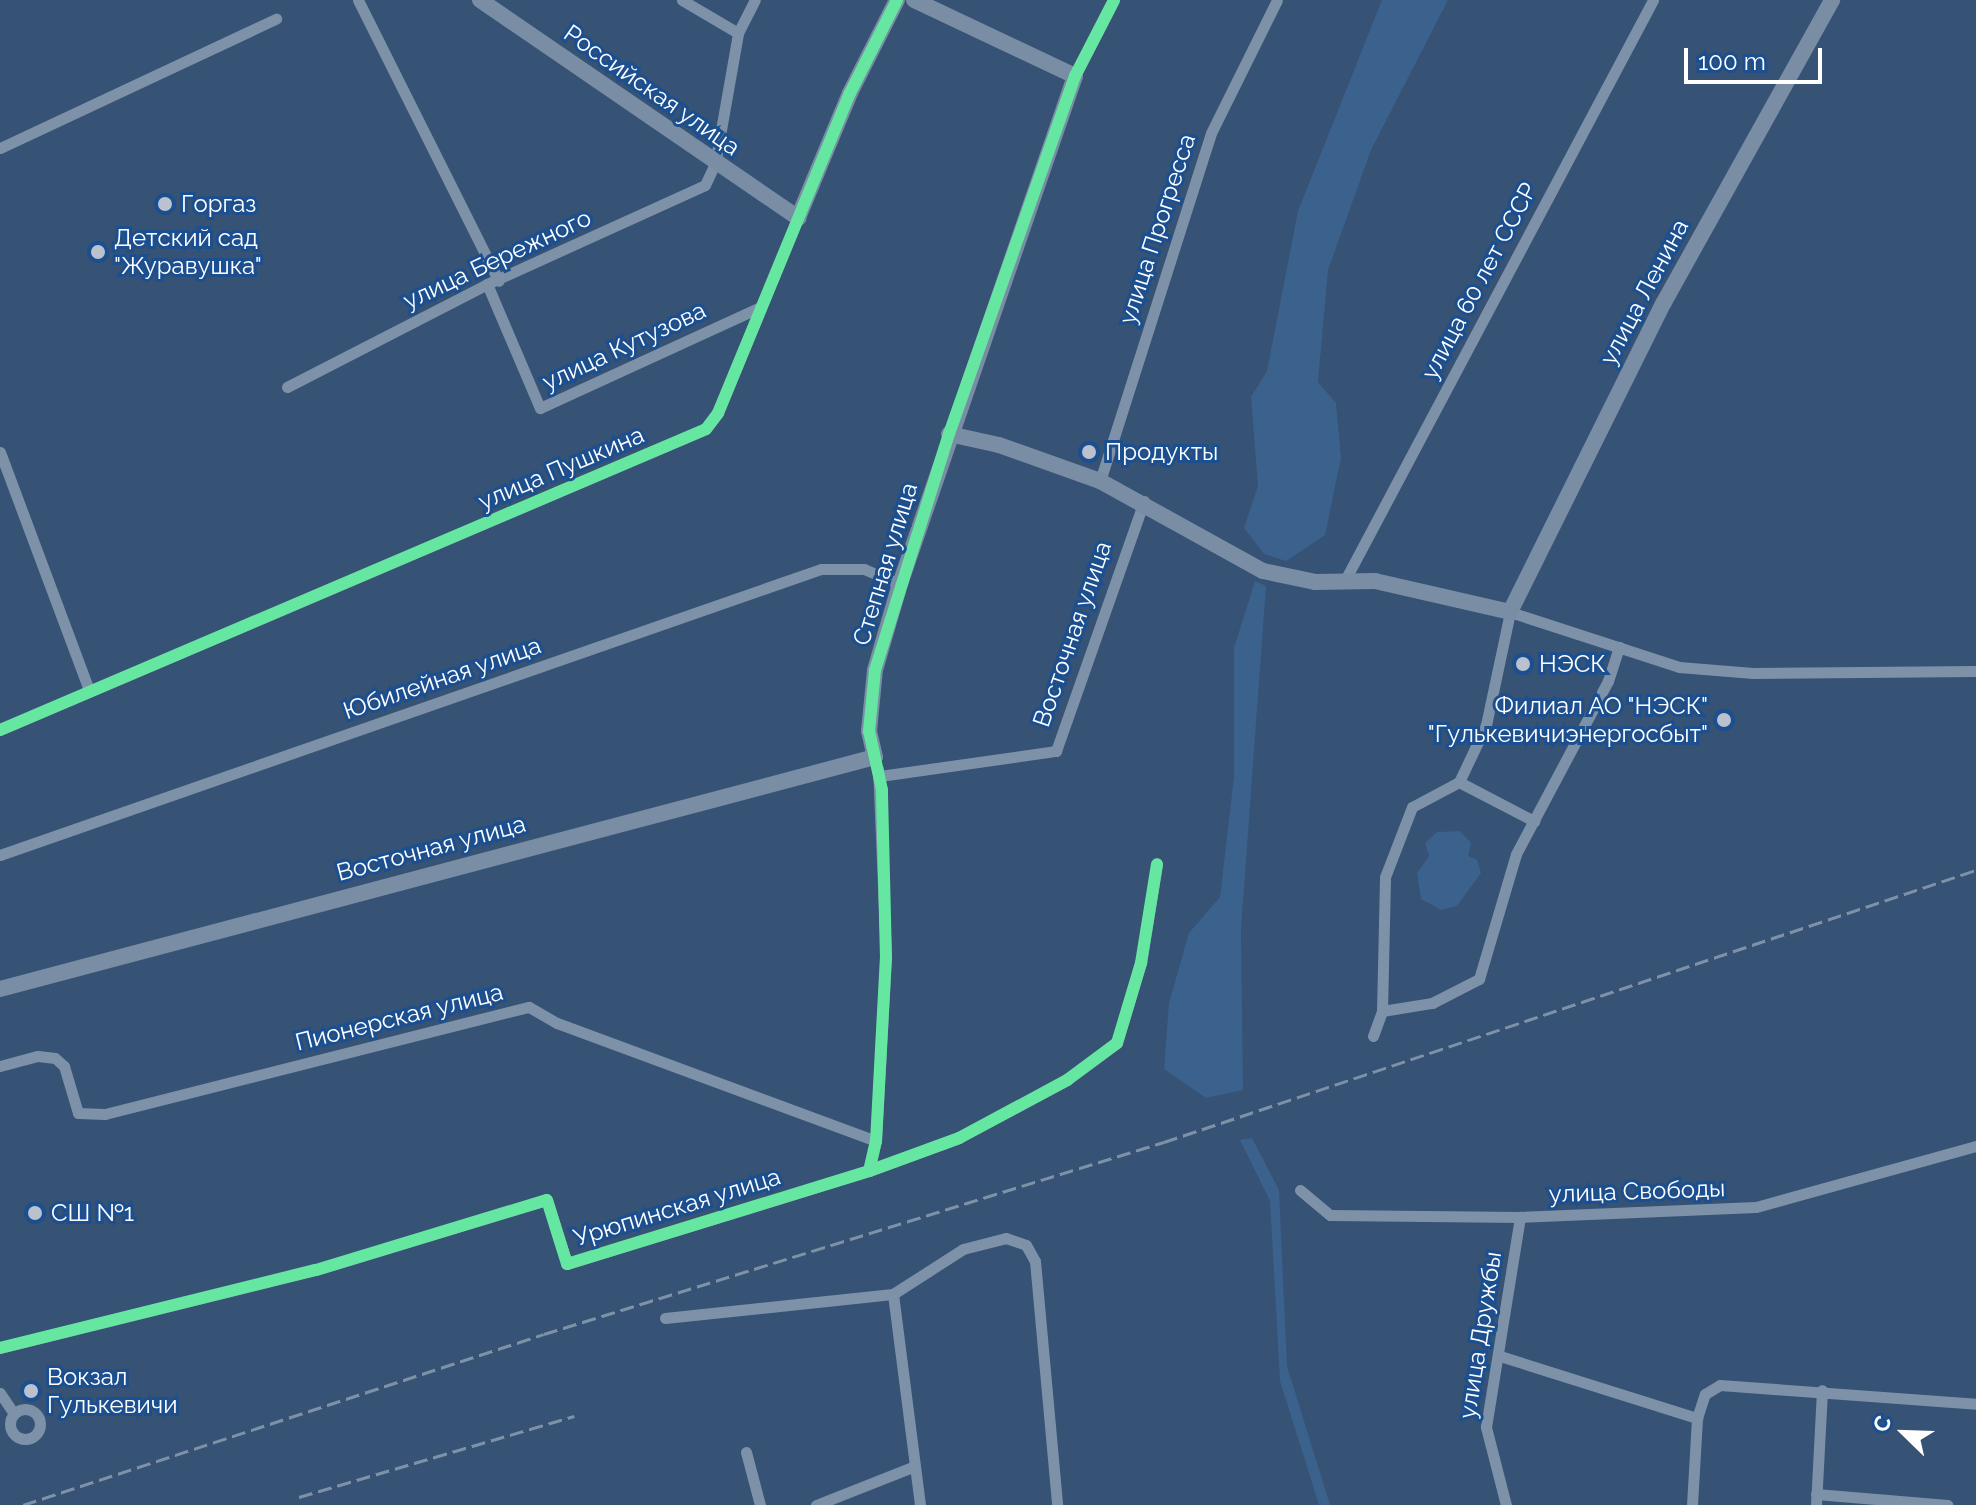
<!DOCTYPE html>
<meta charset="utf-8">
<style>
body{margin:0}
#map{position:relative;width:1976px;height:1505px;overflow:hidden;background:#365274;font-family:Raleway,sans-serif}
div>[style]{position:absolute}
[style*='--x']{left:calc(var(--x)*1px);top:calc(var(--y)*1px);width:calc(var(--w)*1px);rotate:calc(var(--a)*1deg)}
.water>*{inset:0;background:#3b618d}
.street>*{height:11px;margin:-5.5px;padding:0 5.5px;transform-origin:5.5px;border-radius:5.5px;background:#7d92a8}
.street>.ring{margin:-5.5px;padding:0;box-sizing:content-box;background:none;border:11px solid #7d92a8;border-radius:50%}
.secondary>*{height:16px;margin:-8px;padding:0 8px;transform-origin:8px;border-radius:8px;background:#798da4}
.rail>*{height:3px;margin-top:-1.5px;transform-origin:0;background:repeating-linear-gradient(90deg,#7e92a7 0 14px,transparent 0 20px)}
.cycleway>*{height:12px;margin:-6px;padding:0 6px;transform-origin:6px;border-radius:6px;background:#66e7a1}
.dots>*{width:22px;height:22px;translate:-50% -50%;box-sizing:border-box;border:4px solid #1b4f8f;border-radius:50%}
span{translate:-50% -50%;white-space:nowrap;text-align:center;line-height:1.15;-webkit-text-stroke:6px #1b4f8f;paint-order:stroke}
.street-label{font-size:24px;color:#fff}
.poi-label{font-size:24px;color:#fff}
.left{translate:0 -50%;text-align:left}
.right{translate:-100% -50%;text-align:right}
.north{position:absolute;left:1864px;top:1393px;width:80px;height:80px;-webkit-text-stroke:6px #1b4f8f;paint-order:stroke;rotate:293deg;font-size:22px;font-weight:700;line-height:32px;text-align:center;color:#fff}
.north::after{content:'';display:block;margin:auto;width:28px;height:36px;background:#fff;clip-path:polygon(50% 0,100% 100%,50% 72%,0 100%)}
.scale{position:absolute;left:1684px;top:48px;width:138px;height:36px;box-sizing:border-box;border:4px solid #fff;border-top:0;padding-left:10px;font-size:24px;line-height:28px;white-space:nowrap;color:#fff;-webkit-text-stroke:6px #1b4f8f;paint-order:stroke}
</style>
<div id="map">
<div class="water">
<i style="clip-path:polygon(1382px 0,1448px 0,1371px 150px,1328px 270px,1318px 382px,1336px 403px,1341px 458px,1325px 535px,1286px 561px,1264px 554px,1244px 528px,1258px 486px,1251px 397px,1267px 371px,1298px 211px)"></i>
<i style="clip-path:polygon(1255px 581px,1266px 586px,1241px 929px,1243px 1090px,1206px 1098px,1164px 1069px,1169px 1003px,1189px 933px,1220px 897px,1234px 777px,1234px 648px)"></i>
<i style="clip-path:polygon(1460px 831px,1471px 843px,1468px 856px,1477px 860px,1481px 873px,1457px 906px,1441px 910px,1421px 899px,1417px 873px,1429px 856px,1425px 843px,1437px 832px)"></i>
<i style="clip-path:polygon(1252px 1138px,1279px 1190px,1287px 1366px,1330px 1505px,1319px 1505px,1280px 1381px,1270px 1201px,1240px 1140px)"></i>
</div>
<div class="street">
<i style="--x:358;--y:0;--w:314;--a:63.4"></i>
<i style="--x:682;--y:0;--w:65;--a:30.5"></i>
<i style="--x:1075;--y:76;--w:85;--a:-62.8"></i>
<i style="--x:0;--y:148;--w:305;--a:-25.1"></i>
<i style="--x:487;--y:284;--w:135;--a:66.9"></i>
<i style="--x:540;--y:408;--w:243;--a:-24.6"></i>
<i style="--x:287;--y:387;--w:225;--a:-27.2"></i>
<i style="--x:487;--y:284;--w:239;--a:-24.4"></i>
<i style="--x:705;--y:185;--w:23;--a:-65"></i>
<i style="--x:715;--y:164;--w:133;--a:-80"></i>
<i style="--x:738;--y:33;--w:37;--a:-63"></i>
<i style="--x:0;--y:452;--w:254;--a:69.5"></i>
<i style="--x:1100;--y:481;--w:365;--a:-72.3"></i>
<i style="--x:1211;--y:133;--w:148;--a:-63.6"></i>
<i style="--x:1344;--y:582;--w:659;--a:-62.03"></i>
<i style="--x:0;--y:730;--w:767;--a:-23.09"></i>
<i style="--x:706;--y:429;--w:20;--a:-53"></i>
<i style="--x:718;--y:413;--w:211;--a:-67.7"></i>
<i style="--x:880;--y:776;--w:178;--a:-8.1"></i>
<i style="--x:1056;--y:751;--w:265;--a:-70.6"></i>
<i style="--x:1459;--y:782;--w:85;--a:27.5"></i>
<i style="--x:0;--y:855;--w:869;--a:-19.21"></i>
<i style="--x:821;--y:569;--w:43;--a:0"></i>
<i style="--x:864;--y:569;--w:39;--a:23"></i>
<i style="--x:1382;--y:1011;--w:51;--a:-9.1"></i>
<i style="--x:1432;--y:1003;--w:53;--a:-27.1"></i>
<i style="--x:1479;--y:979;--w:130;--a:-73.5"></i>
<i style="--x:1516;--y:854;--w:196;--a:-62"></i>
<i style="--x:1608;--y:681;--w:36;--a:-72"></i>
<i style="--x:1373;--y:1036;--w:27;--a:-70"></i>
<i style="--x:1382;--y:1011;--w:134;--a:-88.7"></i>
<i style="--x:1385;--y:877;--w:75;--a:-68.9"></i>
<i style="--x:1412;--y:807;--w:53;--a:-28"></i>
<i style="--x:1459;--y:782;--w:63;--a:-64.7"></i>
<i style="--x:1486;--y:725;--w:116;--a:-78"></i>
<i style="--x:1510;--y:612;--w:178;--a:18"></i>
<i style="--x:1679;--y:667;--w:74;--a:4.6"></i>
<i style="--x:1753;--y:673;--w:223;--a:-0.5"></i>
<i style="--x:0;--y:1066;--w:39;--a:-15"></i>
<i style="--x:38;--y:1056;--w:17;--a:7"></i>
<i style="--x:55;--y:1058;--w:12;--a:42"></i>
<i style="--x:64;--y:1066;--w:49;--a:73.4"></i>
<i style="--x:78;--y:1113;--w:27;--a:2"></i>
<i style="--x:105;--y:1114;--w:437;--a:-14.2"></i>
<i style="--x:529;--y:1007;--w:32;--a:30"></i>
<i style="--x:557;--y:1023;--w:340;--a:20.3"></i>
<i style="--x:869;--y:1171;--w:31;--a:-77"></i>
<i style="--x:876;--y:1141;--w:183;--a:-86.9"></i>
<i style="--x:886;--y:958;--w:189;--a:-92.4"></i>
<i style="--x:1300;--y:1190;--w:39;--a:40"></i>
<i style="--x:1330;--y:1215;--w:190;--a:0.6"></i>
<i style="--x:1520;--y:1217;--w:236;--a:-2.4"></i>
<i style="--x:1756;--y:1207;--w:228;--a:-15.5"></i>
<i style="--x:893;--y:1294;--w:213;--a:82.7"></i>
<i style="--x:665;--y:1318;--w:229;--a:-6"></i>
<i style="--x:893;--y:1294;--w:83;--a:-32.7"></i>
<i style="--x:963;--y:1249;--w:44;--a:-14.3"></i>
<i style="--x:1006;--y:1238;--w:21;--a:19"></i>
<i style="--x:1026;--y:1245;--w:18;--a:61"></i>
<i style="--x:1035;--y:1261;--w:245;--a:84.8"></i>
<i style="--x:0;--y:1348;--w:325;--a:-13.9"></i>
<i style="--x:316;--y:1270;--w:241;--a:-16.9"></i>
<i style="--x:547;--y:1200;--w:67;--a:72.6"></i>
<i style="--x:567;--y:1264;--w:316;--a:-17.1"></i>
<i style="--x:869;--y:1171;--w:96;--a:-20.1"></i>
<i style="--x:959;--y:1138;--w:123;--a:-28.2"></i>
<i style="--x:1067;--y:1080;--w:62;--a:-36.5"></i>
<i style="--x:1117;--y:1043;--w:84;--a:-73.3"></i>
<i style="--x:1141;--y:963;--w:100;--a:-80.8"></i>
<i style="--x:1500;--y:1356;--w:207;--a:17.5"></i>
<i style="--x:0;--y:1393;--w:25;--a:56"></i>
<i class="ring" style="left:10px;top:1409px;width:19px;height:19px"></i>
<i style="--x:746;--y:1452;--w:55;--a:75.2"></i>
<i style="--x:1816;--y:1494;--w:132;--a:4.8"></i>
<i style="--x:816;--y:1505;--w:106;--a:-21.5"></i>
<i style="--x:1506;--y:1505;--w:81;--a:-104.4"></i>
<i style="--x:1486;--y:1427;--w:213;--a:-80.8"></i>
<i style="--x:1692;--y:1505;--w:87;--a:-86.7"></i>
<i style="--x:1697;--y:1418;--w:25;--a:-72"></i>
<i style="--x:1705;--y:1394;--w:17;--a:-31"></i>
<i style="--x:1720;--y:1385;--w:257;--a:4.2"></i>
<i style="--x:1816;--y:1505;--w:115;--a:-87"></i>
</div>
<div class="secondary">
<i style="--x:480;--y:0;--w:386;--a:34.4"></i>
<i style="--x:798;--y:218;--w:135;--a:-67.4"></i>
<i style="--x:850;--y:93;--w:104;--a:-63.2"></i>
<i style="--x:949;--y:434;--w:51;--a:12.4"></i>
<i style="--x:999;--y:445;--w:107;--a:19.6"></i>
<i style="--x:1100;--y:481;--w:186;--a:28.9"></i>
<i style="--x:1263;--y:571;--w:53;--a:11.9"></i>
<i style="--x:1315;--y:582;--w:60;--a:-1"></i>
<i style="--x:1375;--y:581;--w:139;--a:12.9"></i>
<i style="--x:1510;--y:612;--w:344;--a:-63.6"></i>
<i style="--x:1663;--y:304;--w:348;--a:-60.9"></i>
<i style="--x:0;--y:989;--w:905;--a:-14.85"></i>
<i style="--x:875;--y:757;--w:27;--a:-103"></i>
<i style="--x:869;--y:731;--w:61;--a:-84.4"></i>
<i style="--x:875;--y:670;--w:90;--a:-73.8"></i>
<i style="--x:900;--y:584;--w:537;--a:-70.99"></i>
<i style="--x:1075;--y:76;--w:178;--a:-154.7"></i>
</div>
<div class="rail">
<i style="--x:299;--y:1497;--w:287;--a:-16.4"></i>
<i style="--x:23;--y:1505;--w:548;--a:-18.17"></i>
<i style="--x:544;--y:1334;--w:649;--a:-17.21"></i>
<i style="--x:1164;--y:1142;--w:856;--a:-18.52"></i>
</div>
<div class="cycleway">
<i style="--x:0;--y:730;--w:767;--a:-23.09"></i>
<i style="--x:706;--y:429;--w:20;--a:-53"></i>
<i style="--x:718;--y:413;--w:346;--a:-67.6"></i>
<i style="--x:850;--y:93;--w:104;--a:-63.2"></i>
<i style="--x:869;--y:1171;--w:31;--a:-77"></i>
<i style="--x:876;--y:1141;--w:183;--a:-86.9"></i>
<i style="--x:886;--y:958;--w:168;--a:-91.4"></i>
<i style="--x:882;--y:790;--w:60;--a:-102.4"></i>
<i style="--x:869;--y:731;--w:61;--a:-84.4"></i>
<i style="--x:875;--y:670;--w:247;--a:-72.6"></i>
<i style="--x:949;--y:434;--w:380;--a:-70.6"></i>
<i style="--x:1075;--y:76;--w:85;--a:-62.8"></i>
<i style="--x:0;--y:1348;--w:325;--a:-13.9"></i>
<i style="--x:316;--y:1270;--w:241;--a:-16.9"></i>
<i style="--x:547;--y:1200;--w:67;--a:72.6"></i>
<i style="--x:567;--y:1264;--w:316;--a:-17.1"></i>
<i style="--x:869;--y:1171;--w:96;--a:-20.1"></i>
<i style="--x:959;--y:1138;--w:123;--a:-28.2"></i>
<i style="--x:1067;--y:1080;--w:62;--a:-36.5"></i>
<i style="--x:1117;--y:1043;--w:84;--a:-73.3"></i>
<i style="--x:1141;--y:963;--w:100;--a:-80.8"></i>
</div>
<div class="dots">
<i style="left:165px;top:204px;background:#b9c2ce"></i>
<i style="left:98px;top:252px;background:#b9c2ce"></i>
<i style="left:1089px;top:452px;background:#b9c2ce"></i>
<i style="left:1523px;top:664px;background:#b9c2ce"></i>
<i style="left:1724px;top:720px;background:#b9c2ce"></i>
<i style="left:35px;top:1213px;background:#b9c2ce"></i>
<i style="left:31px;top:1391px;background:#b9c2ce"></i>
</div>
<div class="street-label">
<span style="left:652px;top:90px;rotate:35deg">Российская улица</span>
<span style="left:1157px;top:229px;rotate:-72deg">улица Прогресса</span>
<span style="left:497px;top:259px;rotate:-25deg">улица Бережного</span>
<span style="left:1479px;top:281px;rotate:-62deg">улица 60 лет СССР</span>
<span style="left:1644px;top:292px;rotate:-62deg">улица Ленина</span>
<span style="left:624px;top:346px;rotate:-25deg">улица Кутузова</span>
<span style="left:561px;top:468px;rotate:-23deg">улица Пушкина</span>
<span style="left:885px;top:564px;rotate:-73deg">Степная улица</span>
<span style="left:1072px;top:634px;rotate:-71deg">Восточная улица</span>
<span style="left:442px;top:678px;rotate:-19deg">Юбилейная улица</span>
<span style="left:431px;top:848px;rotate:-15deg">Восточная улица</span>
<span style="left:399px;top:1017px;rotate:-14deg">Пионерская улица</span>
<span style="left:1637px;top:1191px;rotate:-2deg">улица Свободы</span>
<span style="left:677px;top:1207px;rotate:-17deg">Урюпинская улица</span>
<span style="left:1480px;top:1335px;rotate:-81deg">улица Дружбы</span>
</div>
<div class="poi-label">
<span class="left" style="left:181px;top:204px">Горгаз</span>
<span class="left" style="left:114px;top:252px">Детский сад<br>"Журавушка"</span>
<span class="left" style="left:1105px;top:452px">Продукты</span>
<span class="left" style="left:1539px;top:664px">НЭСК</span>
<span class="right" style="left:1708px;top:720px">Филиал АО "НЭСК"<br>"Гулькевичиэнергосбыт"</span>
<span class="left" style="left:51px;top:1213px">СШ №1</span>
<span class="left" style="left:47px;top:1391px">Вокзал<br>Гулькевичи</span>
</div>
<div class="north">С</div>
<div class="scale">100 m</div>
</div>
